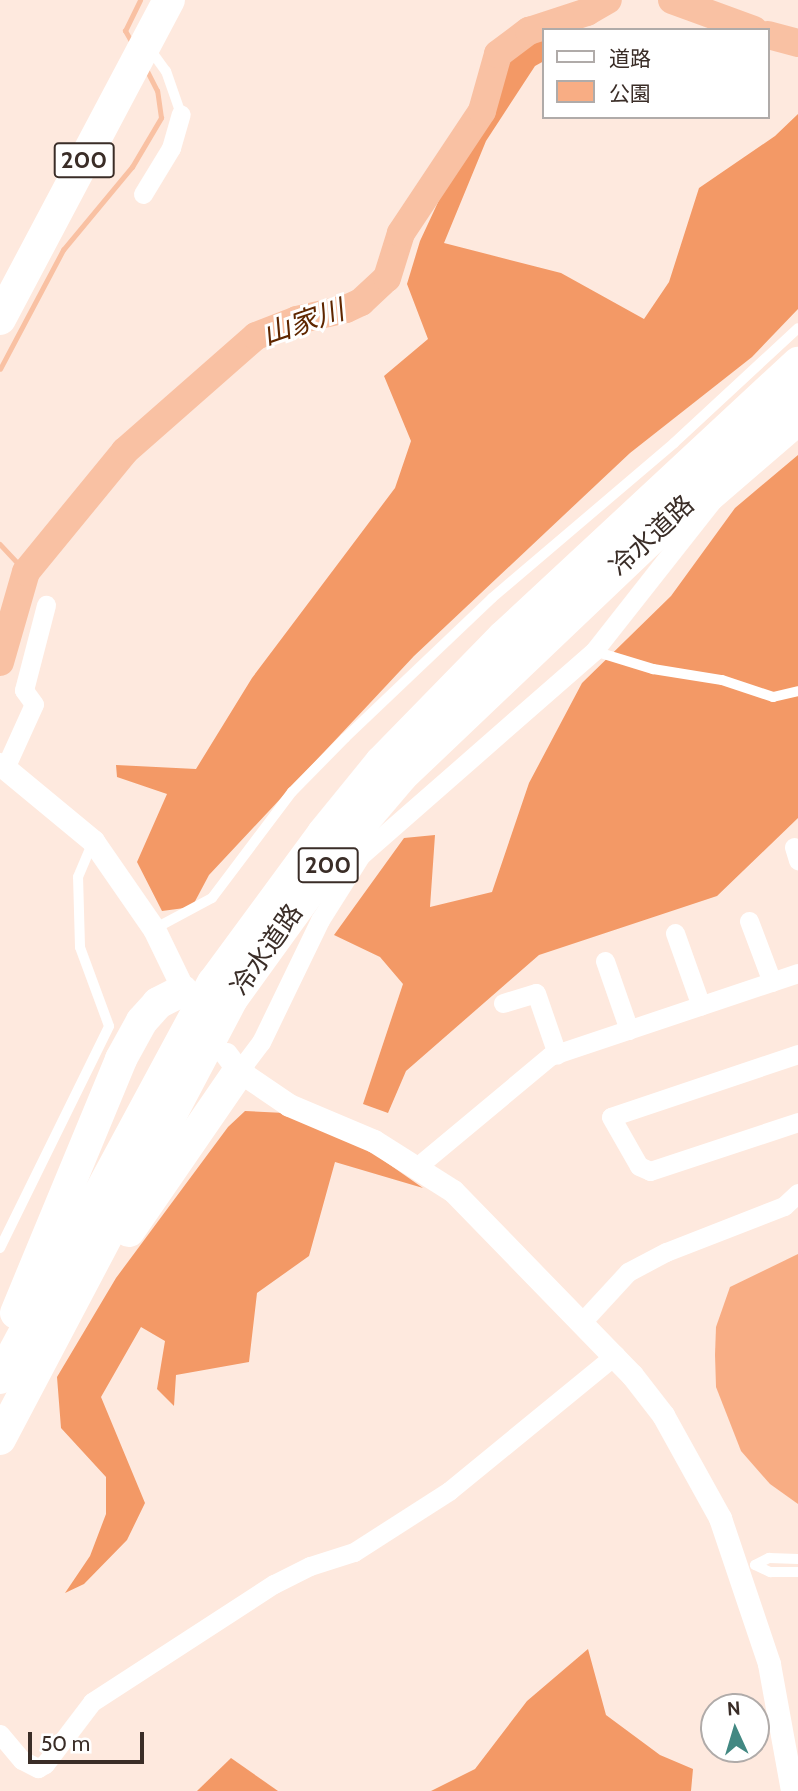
<!DOCTYPE html>
<meta charset="utf-8">
<style>
body{margin:0}
#map{position:relative;width:798px;height:1791px;overflow:hidden;background:#fee9de;font-family:Cabin,"Noto Sans JP",sans-serif}
div>[style]{position:absolute}
[style*='--x']{left:calc(var(--x)*1px);top:calc(var(--y)*1px);width:calc(var(--w)*1px);rotate:calc(var(--a)*1deg)}
.green>*{inset:0;background:#f8ad84}
.forest>*{inset:0;background:#f39966}
.stream>*{height:4.5px;margin:-2.25px;padding:0 2.25px;transform-origin:2.25px;border-radius:2.25px;background:#f9c1a3}
.river>*{height:28px;margin:-14px;padding:0 14px;transform-origin:14px;border-radius:14px;background:#f9c1a3}
.service>*{height:10px;margin:-5px;padding:0 5px;transform-origin:5px;border-radius:5px;background:#fff}
.minor>*{height:19px;margin:-9.5px;padding:0 9.5px;transform-origin:9.5px;border-radius:9.5px;background:#fff}
.tertiary>*{height:23px;margin:-11.5px;padding:0 11.5px;transform-origin:11.5px;border-radius:11.5px;background:#fff}
.trunk>*{height:32px;margin:-16px;padding:0 16px;transform-origin:16px;border-radius:16px;background:#fff}
span{translate:-50% -50%;white-space:nowrap;text-align:center;line-height:1.15;-webkit-text-stroke:6px #fff;paint-order:stroke}
.shield-label span{padding:2px 5px;background:#fff;border:2px solid;border-radius:5px;-webkit-text-stroke-width:0}
.shield-label{font-size:24px;color:#3a2d27;font-weight:700}
.street-label{font-size:26px;color:#3a2d27}
.water-label{font-size:28px;color:#5f2700;font-style:italic}
.legend{position:absolute;left:542px;top:28px;width:228px;height:91px;box-sizing:border-box;background:#fff;border:2px solid #b0aba9;margin:0;padding:9px 12px;list-style:none;font-size:21px;color:#3a2d27}
.legend li{display:flex;align-items:center;gap:14px;height:35px}
.legend b{width:35px;border:2px solid #b0aba9}
.north{position:absolute;left:700px;top:1693px;width:70px;height:70px;box-sizing:border-box;background:#fff;border:2px solid #b0aba9;border-radius:50%;rotate:356deg;font-size:19px;font-weight:700;line-height:28px;text-align:center;color:#3a2d27}
.north::after{content:'';display:block;margin:auto;width:24px;height:32px;background:#428882;clip-path:polygon(50% 0,100% 100%,50% 72%,0 100%)}
.scale{position:absolute;left:28px;top:1732px;width:116px;height:32px;box-sizing:border-box;border:4px solid #3a2d27;border-top:0;padding-left:9px;font-size:21px;line-height:24px;white-space:nowrap;color:#3a2d27;-webkit-text-stroke:5px #fff;paint-order:stroke}
</style>
<div id="map">
<div class="green">
<i style="clip-path:polygon(798px 1254px,798px 1504px,770px 1484px,741px 1451px,716px 1387px,715px 1355px,716px 1327px,730px 1287px)"></i>
</div>
<div class="forest">
<i style="clip-path:polygon(544px 35px,544px 61px,535px 66px,486px 141px,444px 243px,561px 273px,644px 319px,669px 282px,699px 188px,775px 136px,798px 114px,798px 309px,752px 357px,630px 453px,414px 656px,209px 875px,192px 907px,162px 911px,137px 862px,167px 794px,117px 777px,116px 765px,196px 769px,252px 678px,395px 488px,411px 441px,384px 376px,428px 339px,407px 284px,420px 241px,460px 155px,491px 105px,504px 58px)"></i>
<i style="clip-path:polygon(798px 455px,798px 818px,717px 896px,539px 955px,406px 1071px,388px 1113px,363px 1104px,403px 984px,380px 957px,334px 935px,404px 838px,435px 835px,430px 907px,492px 892px,529px 783px,582px 683px,671px 596px,735px 508px)"></i>
<i style="clip-path:polygon(245px 1111px,285px 1113px,353px 1139px,423px 1188px,335px 1162px,309px 1256px,257px 1293px,249px 1362px,176px 1375px,174px 1406px,157px 1389px,165px 1341px,141px 1327px,101px 1397px,145px 1503px,127px 1540px,84px 1584px,65px 1593px,90px 1556px,106px 1514px,106px 1477px,61px 1428px,57px 1377px,116px 1278px,228px 1127px)"></i>
<i style="clip-path:polygon(588px 1649px,606px 1715px,660px 1755px,693px 1769px,691px 1791px,431px 1791px,475px 1769px,527px 1701px)"></i>
<i style="clip-path:polygon(231px 1758px,278px 1791px,197px 1791px)"></i>
</div>
<div class="stream">
<i style="--x:132;--y:43;--w:14;--a:-120"></i>
<i style="--x:125;--y:31;--w:34;--a:-64"></i>
<i style="--x:0;--y:369;--w:135;--a:-62.1"></i>
<i style="--x:63;--y:250;--w:108;--a:-50.3"></i>
<i style="--x:132;--y:167;--w:57;--a:-59.4"></i>
<i style="--x:161;--y:118;--w:27;--a:-98"></i>
<i style="--x:157;--y:91;--w:25;--a:-117"></i>
<i style="--x:0;--y:544;--w:38;--a:47"></i>
</div>
<div class="river">
<i style="--x:672;--y:0;--w:87;--a:20.1"></i>
<i style="--x:768;--y:35;--w:31;--a:15"></i>
<i style="--x:0;--y:662;--w:94;--a:-73.9"></i>
<i style="--x:26;--y:572;--w:156;--a:-50.7"></i>
<i style="--x:125;--y:451;--w:174;--a:-41.3"></i>
<i style="--x:256;--y:336;--w:44;--a:-21.3"></i>
<i style="--x:297;--y:320;--w:50;--a:-12.7"></i>
<i style="--x:346;--y:309;--w:17;--a:-25"></i>
<i style="--x:361;--y:302;--w:35;--a:-43"></i>
<i style="--x:387;--y:278;--w:47;--a:-72.7"></i>
<i style="--x:401;--y:233;--w:146;--a:-56.4"></i>
<i style="--x:482;--y:111;--w:59;--a:-74.3"></i>
<i style="--x:498;--y:54;--w:39;--a:-37"></i>
<i style="--x:529;--y:31;--w:61;--a:-18.1"></i>
<i style="--x:587;--y:12;--w:24;--a:-30"></i>
</div>
<div class="service">
<i style="--x:149;--y:48;--w:29;--a:54"></i>
<i style="--x:166;--y:71;--w:46;--a:70.8"></i>
<i style="--x:594;--y:651;--w:62;--a:17"></i>
<i style="--x:653;--y:669;--w:70;--a:9.1"></i>
<i style="--x:722;--y:680;--w:54;--a:18.4"></i>
<i style="--x:773;--y:697;--w:26;--a:-13"></i>
<i style="--x:154;--y:929;--w:66;--a:-28.1"></i>
<i style="--x:212;--y:898;--w:133;--a:-53"></i>
<i style="--x:292;--y:792;--w:76;--a:-45.5"></i>
<i style="--x:345;--y:738;--w:203;--a:-43.6"></i>
<i style="--x:492;--y:598;--w:239;--a:-40.4"></i>
<i style="--x:674;--y:443;--w:169;--a:-42.8"></i>
<i style="--x:0;--y:1248;--w:247;--a:-63.8"></i>
<i style="--x:109;--y:1026;--w:84;--a:-110.2"></i>
<i style="--x:80;--y:947;--w:70;--a:-91.6"></i>
<i style="--x:78;--y:877;--w:38;--a:-67"></i>
<i style="--x:755;--y:1565;--w:16;--a:-27"></i>
<i style="--x:769;--y:1558;--w:29;--a:2"></i>
<i style="--x:755;--y:1565;--w:17;--a:25"></i>
<i style="--x:770;--y:1572;--w:28;--a:0"></i>
</div>
<div class="minor">
<i style="--x:143;--y:194;--w:54;--a:-58.7"></i>
<i style="--x:171;--y:148;--w:35;--a:-74"></i>
<i style="--x:5;--y:768;--w:70;--a:-65.6"></i>
<i style="--x:34;--y:704;--w:17;--a:-126"></i>
<i style="--x:24;--y:690;--w:88;--a:-75.5"></i>
<i style="--x:794;--y:847;--w:14;--a:73"></i>
<i style="--x:749;--y:921;--w:65;--a:69.3"></i>
<i style="--x:675;--y:933;--w:77;--a:70.4"></i>
<i style="--x:605;--y:961;--w:73;--a:70.8"></i>
<i style="--x:503;--y:1003;--w:34;--a:-17"></i>
<i style="--x:536;--y:993;--w:65;--a:71"></i>
<i style="--x:798;--y:1054;--w:197;--a:161.4"></i>
<i style="--x:611;--y:1117;--w:56;--a:60.3"></i>
<i style="--x:639;--y:1166;--w:12;--a:24"></i>
<i style="--x:650;--y:1171;--w:156;--a:-18.3"></i>
<i style="--x:239;--y:1071;--w:36;--a:-53"></i>
<i style="--x:261;--y:1042;--w:136;--a:-64.2"></i>
<i style="--x:320;--y:920;--w:77;--a:-57.8"></i>
<i style="--x:361;--y:855;--w:310;--a:-41.2"></i>
<i style="--x:594;--y:651;--w:192;--a:-51.8"></i>
<i style="--x:713;--y:500;--w:112;--a:-40.7"></i>
<i style="--x:418;--y:1166;--w:172;--a:-39.8"></i>
<i style="--x:550;--y:1056;--w:262;--a:-18.5"></i>
<i style="--x:582;--y:1322;--w:68;--a:-47.4"></i>
<i style="--x:628;--y:1272;--w:43;--a:-27.8"></i>
<i style="--x:666;--y:1252;--w:127;--a:-21.3"></i>
<i style="--x:784;--y:1206;--w:19;--a:-43"></i>
<i style="--x:0;--y:1734;--w:34;--a:50"></i>
<i style="--x:22;--y:1760;--w:18;--a:27"></i>
<i style="--x:38;--y:1768;--w:8;--a:-30"></i>
<i style="--x:45;--y:1764;--w:78;--a:-52.8"></i>
<i style="--x:92;--y:1702;--w:217;--a:-33"></i>
<i style="--x:274;--y:1584;--w:40;--a:-26.6"></i>
<i style="--x:310;--y:1566;--w:46;--a:-17.7"></i>
<i style="--x:354;--y:1552;--w:113;--a:-32.7"></i>
<i style="--x:449;--y:1491;--w:215;--a:-39.3"></i>
</div>
<div class="tertiary">
<i style="--x:0;--y:764;--w:121;--a:39.6"></i>
<i style="--x:93;--y:841;--w:107;--a:55.3"></i>
<i style="--x:154;--y:929;--w:78;--a:64.1"></i>
<i style="--x:226;--y:1054;--w:21;--a:53"></i>
<i style="--x:239;--y:1071;--w:60;--a:34.2"></i>
<i style="--x:289;--y:1105;--w:92;--a:23"></i>
<i style="--x:374;--y:1141;--w:93;--a:32.3"></i>
<i style="--x:453;--y:1191;--w:257;--a:45.8"></i>
<i style="--x:632;--y:1375;--w:51;--a:52.2"></i>
<i style="--x:663;--y:1415;--w:118;--a:61"></i>
<i style="--x:720;--y:1518;--w:154;--a:71.4"></i>
<i style="--x:769;--y:1664;--w:129;--a:79.7"></i>
</div>
<div class="trunk">
<i style="--x:0;--y:319;--w:361;--a:-62.1"></i>
<i style="--x:129;--y:1231;--w:194;--a:-55.5"></i>
<i style="--x:16;--y:1313;--w:275;--a:-67.5"></i>
<i style="--x:121;--y:1059;--w:43;--a:-61.1"></i>
<i style="--x:142;--y:1021;--w:24;--a:-48"></i>
<i style="--x:158;--y:1003;--w:27;--a:-27"></i>
<i style="--x:0;--y:1378;--w:449;--a:-61.7"></i>
<i style="--x:213;--y:983;--w:186;--a:-53.7"></i>
<i style="--x:323;--y:833;--w:92;--a:-50.8"></i>
<i style="--x:381;--y:762;--w:175;--a:-45.7"></i>
<i style="--x:503;--y:637;--w:403;--a:-42.9"></i>
<i style="--x:0;--y:1439;--w:497;--a:-62.2"></i>
<i style="--x:232;--y:999;--w:186;--a:-54.2"></i>
<i style="--x:341;--y:848;--w:94;--a:-49.7"></i>
<i style="--x:402;--y:776;--w:547;--a:-43.59"></i>
</div>
<div class="shield-label">
<span style="left:84px;top:160px">200</span>
<span style="left:328px;top:865px">200</span>
</div>
<div class="street-label">
<span style="left:652px;top:536px;rotate:-43deg">冷水道路</span>
<span style="left:267px;top:950px;rotate:-55deg">冷水道路</span>
</div>
<div class="water-label">
<span style="left:303px;top:322px;rotate:-19deg">山家川</span>
</div>
<ul class="legend">
<li><b style="height:9px;background:#fff"></b>道路</li>
<li><b style="height:19px;background:#f8ad84"></b>公園</li>
</ul>
<div class="north">N</div>
<div class="scale">50 m</div>
</div>
